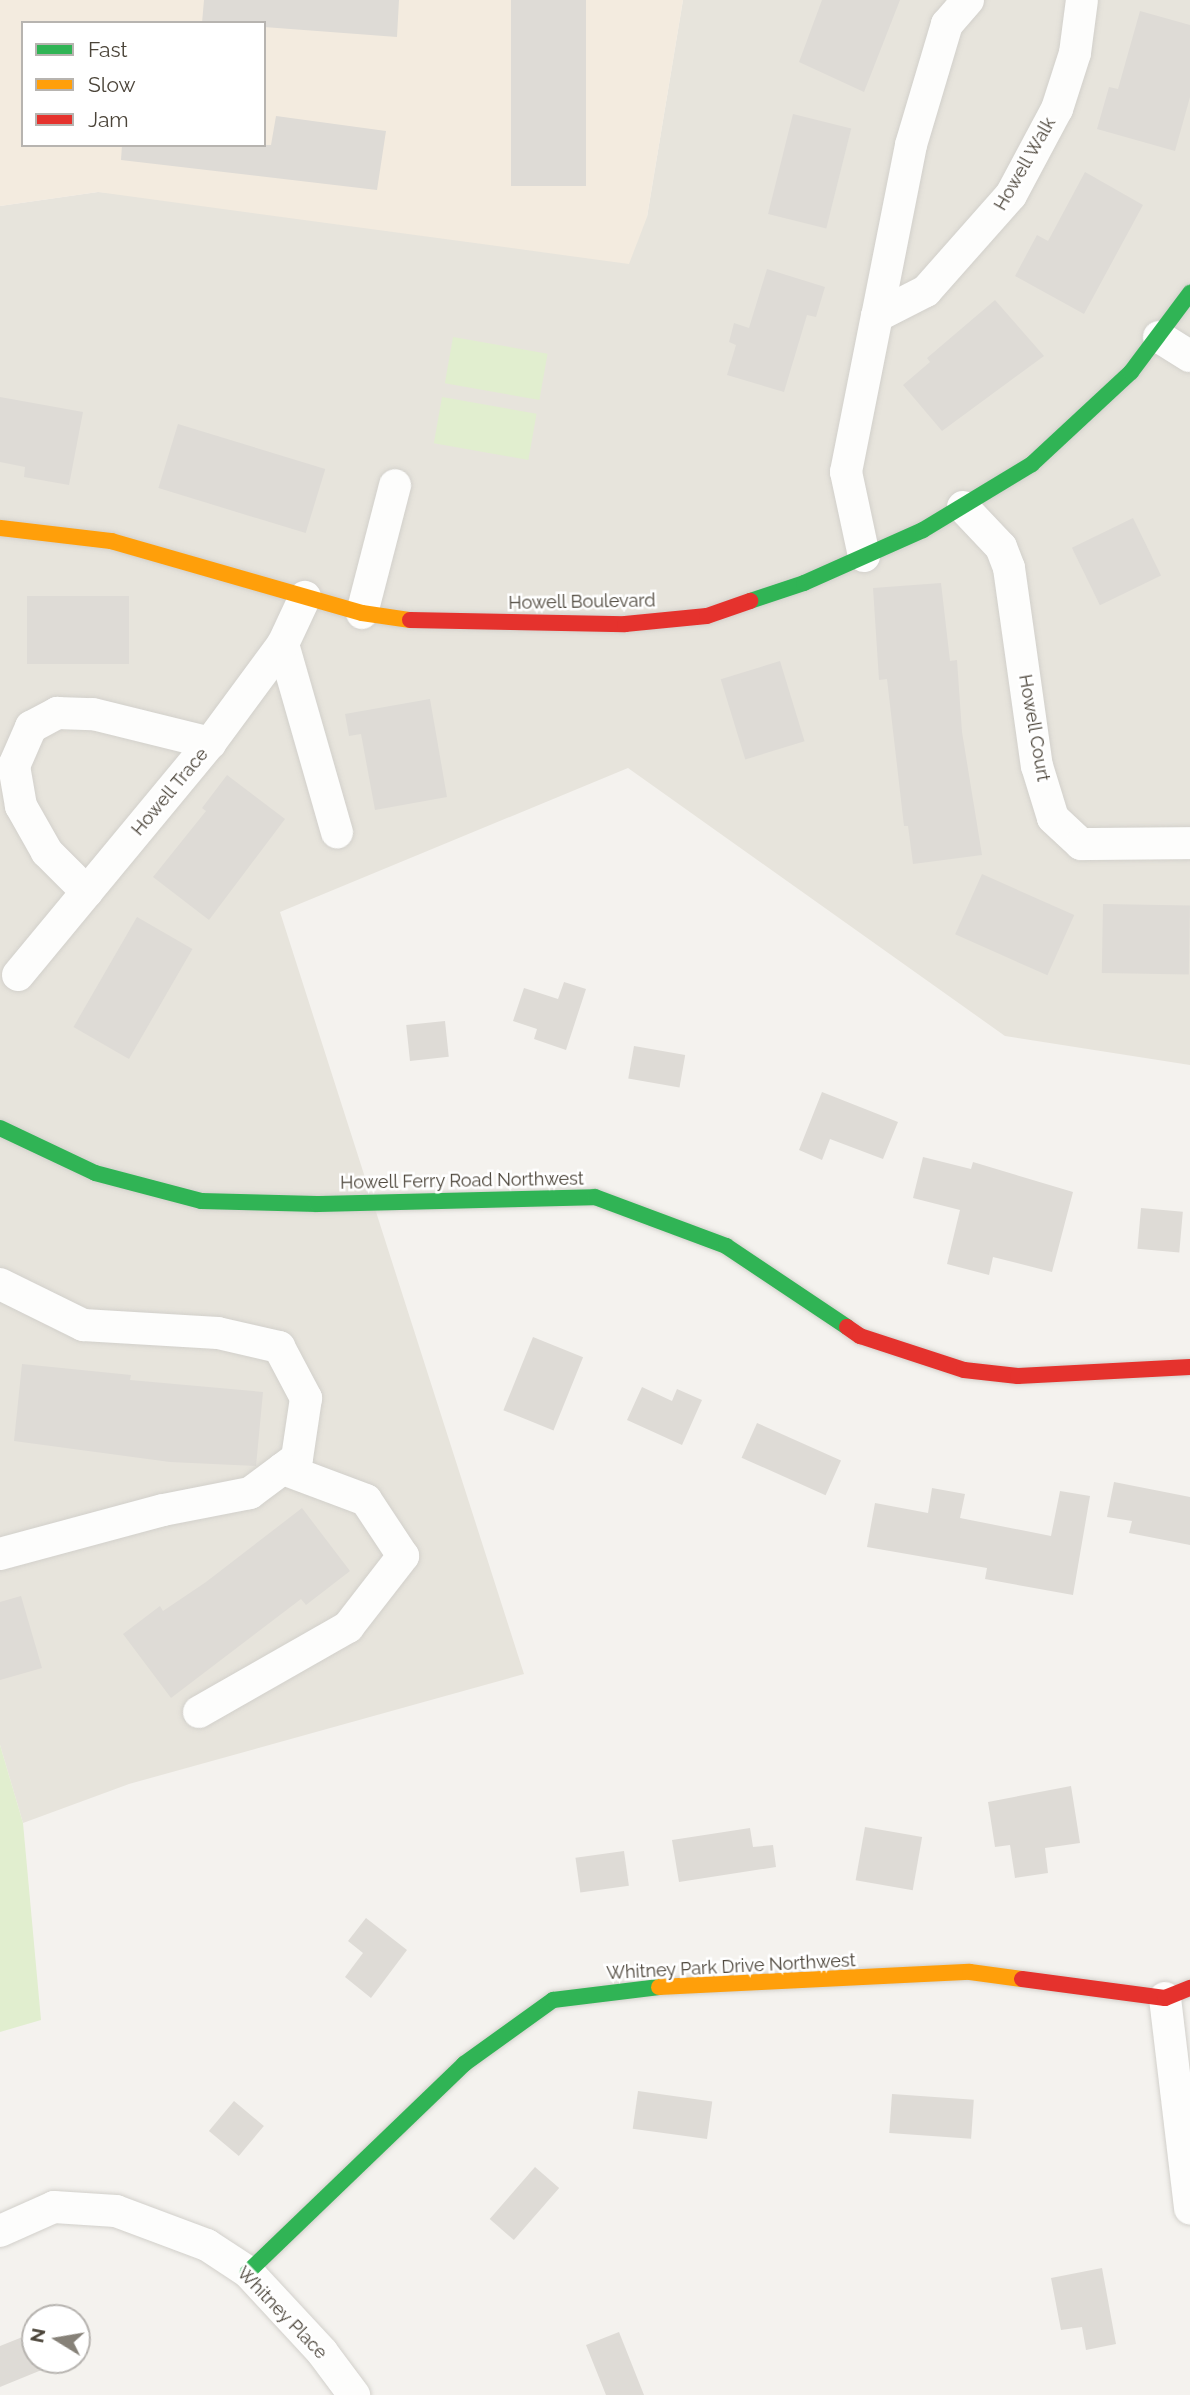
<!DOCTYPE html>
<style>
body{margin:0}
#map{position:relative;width:1190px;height:2395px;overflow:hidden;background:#f4f2ee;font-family:Raleway,sans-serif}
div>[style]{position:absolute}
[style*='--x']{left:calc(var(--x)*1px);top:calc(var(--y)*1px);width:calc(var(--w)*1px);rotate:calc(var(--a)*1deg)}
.residential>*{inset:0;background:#e7e4dc}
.commercial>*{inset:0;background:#f3ebdf}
.green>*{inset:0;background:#e1eecf;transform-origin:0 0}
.building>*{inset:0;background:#dedbd6;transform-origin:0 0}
.roads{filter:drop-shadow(0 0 2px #d2d0cb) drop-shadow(0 0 2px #d2d0cb)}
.street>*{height:32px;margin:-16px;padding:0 16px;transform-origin:16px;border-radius:16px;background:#fdfdfc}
.fast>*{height:16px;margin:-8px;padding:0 8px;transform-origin:8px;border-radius:8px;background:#30b455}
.slow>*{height:16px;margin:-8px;padding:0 8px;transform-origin:8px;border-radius:8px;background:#ff9f0a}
.jam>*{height:16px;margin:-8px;padding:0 8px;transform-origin:8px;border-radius:8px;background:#e5322d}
span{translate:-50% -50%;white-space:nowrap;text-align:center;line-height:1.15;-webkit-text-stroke:5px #fff;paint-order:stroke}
.street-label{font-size:18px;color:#4b4439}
.legend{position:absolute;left:21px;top:21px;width:245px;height:126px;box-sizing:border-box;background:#fff;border:2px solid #b7b4b0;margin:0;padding:9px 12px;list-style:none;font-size:21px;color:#4b4439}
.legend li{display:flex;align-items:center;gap:14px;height:35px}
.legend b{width:35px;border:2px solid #b7b4b0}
.north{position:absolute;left:21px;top:2304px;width:70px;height:70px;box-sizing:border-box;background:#fff;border:2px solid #b7b4b0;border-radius:50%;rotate:281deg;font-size:19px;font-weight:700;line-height:28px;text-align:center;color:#4b4439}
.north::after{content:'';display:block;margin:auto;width:24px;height:32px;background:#868178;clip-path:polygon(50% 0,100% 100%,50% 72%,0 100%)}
</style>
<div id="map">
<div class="residential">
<i style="clip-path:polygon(683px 0,1190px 0,1190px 1065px,1005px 1036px,628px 768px,280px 912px,524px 1674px,129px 1784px,23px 1823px,0 1745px,0 206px,98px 192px,647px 217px)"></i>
</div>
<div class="commercial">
<i style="clip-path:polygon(evenodd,0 0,683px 0,647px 217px,629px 264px,98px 192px,0 206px,0 0,23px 23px,264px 23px,264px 145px,23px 145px,23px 23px)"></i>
</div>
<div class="green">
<i style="left:453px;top:337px;width:96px;height:47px;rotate:10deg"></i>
<i style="left:442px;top:397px;width:96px;height:47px;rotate:10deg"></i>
<i style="clip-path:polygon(0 1745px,23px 1823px,41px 2020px,0 2032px)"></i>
</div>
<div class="building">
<i style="clip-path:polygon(204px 0,399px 0,397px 37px,264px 27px,264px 23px,202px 23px)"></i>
<i style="left:511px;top:0;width:75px;height:186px"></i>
<i style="clip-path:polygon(822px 0,900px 0,864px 92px,799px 62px)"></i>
<i style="clip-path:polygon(1140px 11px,1190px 25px,1190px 97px,1175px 151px,1097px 129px,1109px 87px,1118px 89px)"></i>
<i style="left:793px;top:114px;width:60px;height:103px;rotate:14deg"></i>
<i style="clip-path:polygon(276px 116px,386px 131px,377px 190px,121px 160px,122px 145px,271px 145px)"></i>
<i style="clip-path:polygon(1085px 172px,1143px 205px,1084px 314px,1015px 276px,1037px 235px,1048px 241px)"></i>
<i style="clip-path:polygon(767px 269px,825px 287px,816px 317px,807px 315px,784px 392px,727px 375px,736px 345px,729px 342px,734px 323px,749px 328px)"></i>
<i style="clip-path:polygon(995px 300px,1044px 356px,942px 431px,903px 385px,930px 362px,927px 358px)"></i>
<i style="clip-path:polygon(0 397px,83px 412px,69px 485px,24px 477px,25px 467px,0 462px)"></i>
<i style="left:178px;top:424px;width:154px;height:67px;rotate:17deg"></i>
<i style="left:1133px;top:518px;width:64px;height:68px;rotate:64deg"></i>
<i style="clip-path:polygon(941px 583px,950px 661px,957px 660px,962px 732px,982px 855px,913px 864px,908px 826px,904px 826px,887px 679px,879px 680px,873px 588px)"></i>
<i style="left:129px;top:596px;width:68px;height:102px;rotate:90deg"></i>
<i style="left:780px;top:661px;width:84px;height:62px;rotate:73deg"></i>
<i style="clip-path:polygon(430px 699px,447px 797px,375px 810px,361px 734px,349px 736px,345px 714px)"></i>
<i style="clip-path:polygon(227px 775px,285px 819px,209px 920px,153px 877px,206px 811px,202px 808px)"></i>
<i style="left:982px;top:874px;width:101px;height:66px;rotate:24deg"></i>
<i style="left:1103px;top:904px;width:87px;height:69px;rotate:1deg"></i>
<i style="left:137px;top:917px;width:64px;height:127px;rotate:30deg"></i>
<i style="clip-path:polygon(564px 982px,586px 989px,566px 1050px,534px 1039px,537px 1029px,513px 1021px,524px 988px,558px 999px)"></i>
<i style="left:445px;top:1021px;width:36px;height:39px;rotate:84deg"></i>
<i style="left:634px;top:1046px;width:52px;height:33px;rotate:10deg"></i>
<i style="clip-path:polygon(822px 1092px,898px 1122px,883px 1159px,830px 1139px,822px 1160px,799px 1150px)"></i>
<i style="clip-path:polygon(923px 1157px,971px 1169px,973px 1162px,1073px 1192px,1052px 1272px,993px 1257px,989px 1275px,947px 1264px,960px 1210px,913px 1198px)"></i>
<i style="left:1141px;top:1208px;width:42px;height:41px;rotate:5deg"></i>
<i style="left:533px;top:1337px;width:54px;height:79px;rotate:22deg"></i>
<i style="clip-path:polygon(22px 1364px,131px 1375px,130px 1380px,263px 1392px,256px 1466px,170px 1462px,14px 1441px)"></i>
<i style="clip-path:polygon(642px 1387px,672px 1401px,677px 1389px,702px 1400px,682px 1445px,627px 1420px)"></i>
<i style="left:757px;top:1423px;width:92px;height:38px;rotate:24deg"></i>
<i style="clip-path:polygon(1114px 1482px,1190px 1497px,1190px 1545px,1129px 1533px,1132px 1521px,1107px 1517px)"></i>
<i style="clip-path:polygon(932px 1488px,965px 1494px,960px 1518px,1051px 1536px,1060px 1491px,1090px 1496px,1073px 1595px,985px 1579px,987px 1568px,867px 1547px,875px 1503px,928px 1513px)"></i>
<i style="clip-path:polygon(302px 1508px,350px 1571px,306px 1605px,301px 1599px,171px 1698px,123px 1634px,160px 1606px,163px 1611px,206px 1582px)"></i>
<i style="clip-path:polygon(21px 1596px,42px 1668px,0 1680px,0 1602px)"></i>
<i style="clip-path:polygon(1071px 1786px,1080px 1843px,1045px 1848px,1048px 1873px,1015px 1878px,1010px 1845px,995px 1847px,988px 1802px)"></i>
<i style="left:865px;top:1827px;width:58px;height:54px;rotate:10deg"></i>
<i style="clip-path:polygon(750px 1828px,753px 1847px,773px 1845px,776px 1867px,679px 1882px,672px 1840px)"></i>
<i style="left:624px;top:1851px;width:35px;height:49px;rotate:82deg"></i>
<i style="clip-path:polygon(366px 1918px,407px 1950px,371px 1998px,345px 1977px,363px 1953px,348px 1941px)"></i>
<i style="left:638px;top:2091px;width:75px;height:38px;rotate:8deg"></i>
<i style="left:892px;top:2094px;width:82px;height:39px;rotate:4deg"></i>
<i style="left:234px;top:2101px;width:39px;height:39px;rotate:40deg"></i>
<i style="left:535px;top:2167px;width:32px;height:69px;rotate:41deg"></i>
<i style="clip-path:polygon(1102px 2268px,1116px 2344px,1086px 2350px,1082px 2327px,1061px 2330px,1051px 2278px)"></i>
<i style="clip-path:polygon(619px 2332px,644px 2395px,606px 2395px,586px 2345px)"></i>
<i style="clip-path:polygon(30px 2334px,35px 2360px,40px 2360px,44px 2369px,0 2387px,0 2346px)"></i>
</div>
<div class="roads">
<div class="street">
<i style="--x:968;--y:0;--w:32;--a:131"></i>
<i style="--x:947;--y:24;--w:126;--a:106.6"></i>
<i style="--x:911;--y:145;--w:174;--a:101.2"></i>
<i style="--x:877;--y:316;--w:55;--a:-27"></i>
<i style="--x:926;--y:291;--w:128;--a:-48.5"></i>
<i style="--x:1011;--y:195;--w:98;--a:-61.9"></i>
<i style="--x:1057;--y:109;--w:59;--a:-72.2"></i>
<i style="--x:1075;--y:53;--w:53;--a:-82.5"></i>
<i style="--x:1159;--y:337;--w:36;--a:32"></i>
<i style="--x:963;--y:507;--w:55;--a:46.5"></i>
<i style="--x:1001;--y:547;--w:22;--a:69"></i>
<i style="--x:1009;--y:568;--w:200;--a:82"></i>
<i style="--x:1037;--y:766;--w:54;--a:72.9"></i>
<i style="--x:1053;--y:818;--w:38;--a:43"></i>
<i style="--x:1081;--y:844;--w:109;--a:-0.5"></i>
<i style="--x:864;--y:556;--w:86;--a:-102.1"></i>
<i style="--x:846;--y:472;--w:159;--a:-78.8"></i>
<i style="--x:362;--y:613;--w:132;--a:-75.5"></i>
<i style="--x:283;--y:644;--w:196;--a:74"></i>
<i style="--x:87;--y:892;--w:57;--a:-135"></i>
<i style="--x:47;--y:852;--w:53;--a:-119.5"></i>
<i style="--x:21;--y:806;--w:41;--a:-99.9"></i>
<i style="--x:14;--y:766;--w:43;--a:-66.4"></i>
<i style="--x:31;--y:727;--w:30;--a:-28"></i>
<i style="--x:57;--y:713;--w:36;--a:2"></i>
<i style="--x:93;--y:714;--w:121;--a:13.9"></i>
<i style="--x:18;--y:975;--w:301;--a:-50.4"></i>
<i style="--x:210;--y:743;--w:123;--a:-53.6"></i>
<i style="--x:283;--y:644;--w:52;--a:-64.9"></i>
<i style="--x:0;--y:1284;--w:93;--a:26.3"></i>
<i style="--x:83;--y:1325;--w:135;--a:3.4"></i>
<i style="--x:218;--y:1333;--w:63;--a:12.9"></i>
<i style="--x:279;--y:1347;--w:58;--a:62.1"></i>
<i style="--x:306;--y:1398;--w:61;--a:98.5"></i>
<i style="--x:297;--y:1458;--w:59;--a:143.3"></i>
<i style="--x:250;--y:1493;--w:89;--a:168.9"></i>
<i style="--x:163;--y:1510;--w:169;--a:164.9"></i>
<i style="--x:199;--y:1712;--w:172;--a:-29.7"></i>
<i style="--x:348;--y:1627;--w:90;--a:-52.2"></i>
<i style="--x:403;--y:1556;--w:67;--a:-123.5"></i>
<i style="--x:366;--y:1500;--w:89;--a:-159.5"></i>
<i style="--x:1165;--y:1998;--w:212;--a:83.2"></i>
<i style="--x:0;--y:2231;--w:59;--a:-24"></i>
<i style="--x:54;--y:2207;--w:62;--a:3.7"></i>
<i style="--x:116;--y:2211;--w:97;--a:20.5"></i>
<i style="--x:207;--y:2245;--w:49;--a:33.4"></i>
<i style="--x:248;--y:2272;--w:109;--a:47.2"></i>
<i style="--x:322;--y:2352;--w:54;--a:53.3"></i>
</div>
<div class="fast">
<i style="--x:750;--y:601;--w:57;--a:-18.4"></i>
<i style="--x:804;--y:583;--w:130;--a:-24"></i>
<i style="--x:923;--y:530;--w:127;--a:-31.2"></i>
<i style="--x:1032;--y:464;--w:135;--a:-42.9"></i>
<i style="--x:1131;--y:372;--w:99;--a:-53.2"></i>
<i style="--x:0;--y:1128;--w:105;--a:25.3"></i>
<i style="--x:95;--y:1173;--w:110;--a:14.8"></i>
<i style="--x:201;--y:1201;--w:116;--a:1.5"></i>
<i style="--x:317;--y:1204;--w:278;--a:-1.4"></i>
<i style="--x:595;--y:1197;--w:140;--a:20.5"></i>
<i style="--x:726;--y:1246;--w:146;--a:33.8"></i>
<i style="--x:248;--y:2272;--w:300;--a:-43.9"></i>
<i style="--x:464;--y:2064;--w:110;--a:-35.7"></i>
<i style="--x:553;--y:2000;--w:107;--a:-7"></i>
</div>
<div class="slow">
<i style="--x:0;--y:528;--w:112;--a:6.7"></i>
<i style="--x:111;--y:541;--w:261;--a:16"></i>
<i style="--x:362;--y:613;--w:49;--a:8.3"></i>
<i style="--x:659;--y:1987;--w:311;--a:-2.8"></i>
<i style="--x:970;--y:1972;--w:52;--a:7.7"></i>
</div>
<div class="jam">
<i style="--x:410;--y:620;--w:215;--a:1.1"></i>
<i style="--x:625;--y:624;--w:82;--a:-5.6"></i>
<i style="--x:707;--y:616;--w:46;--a:-19.2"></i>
<i style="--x:847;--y:1327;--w:16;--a:35"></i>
<i style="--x:860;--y:1336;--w:109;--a:18.1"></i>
<i style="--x:964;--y:1370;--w:54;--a:6.3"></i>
<i style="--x:1018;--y:1376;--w:172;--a:-3"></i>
<i style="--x:1022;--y:1979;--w:144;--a:7.6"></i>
<i style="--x:1165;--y:1998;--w:27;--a:-22"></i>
</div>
</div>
<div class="street-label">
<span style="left:1025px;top:164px;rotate:-60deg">Howell Walk</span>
<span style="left:582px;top:602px;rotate:-1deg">Howell Boulevard</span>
<span style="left:1034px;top:728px;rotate:80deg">Howell Court</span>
<span style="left:170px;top:792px;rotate:-50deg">Howell Trace</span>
<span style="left:462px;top:1181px;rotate:-1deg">Howell Ferry Road Northwest</span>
<span style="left:731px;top:1967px;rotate:-3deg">Whitney Park Drive Northwest</span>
<span style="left:282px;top:2313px;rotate:46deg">Whitney Place</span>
</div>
<ul class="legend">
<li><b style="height:9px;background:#30b455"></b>Fast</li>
<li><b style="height:9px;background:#ff9f0a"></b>Slow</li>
<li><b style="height:9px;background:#e5322d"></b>Jam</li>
</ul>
<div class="north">N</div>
</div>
